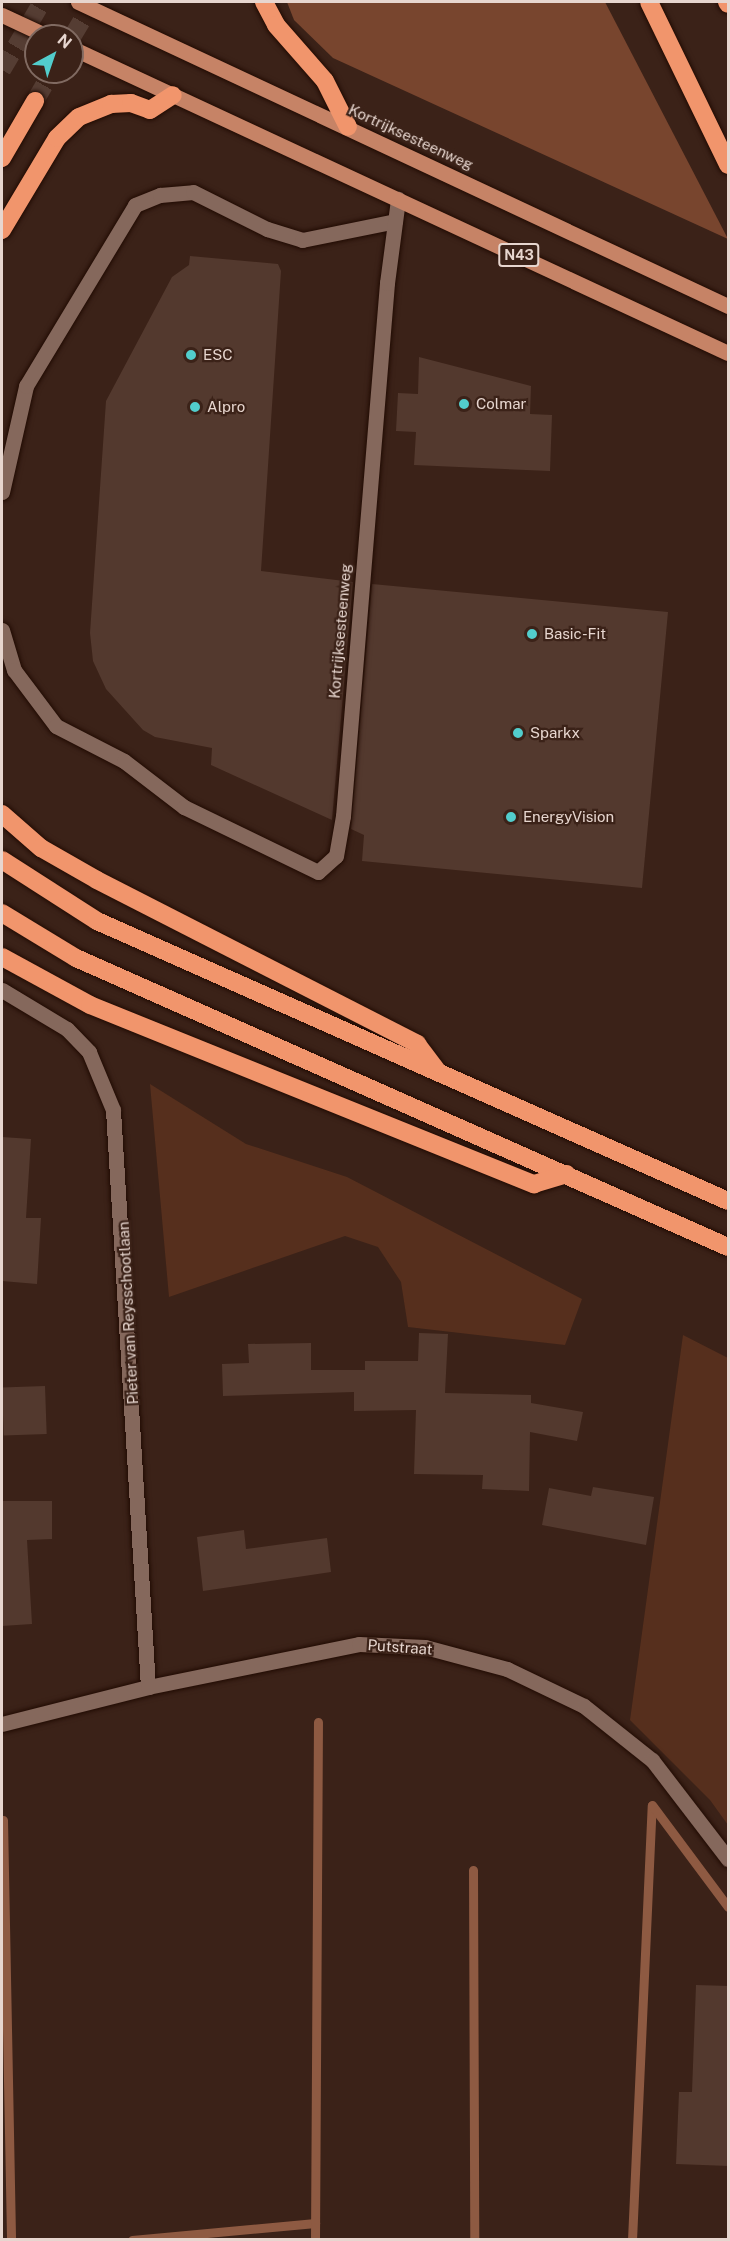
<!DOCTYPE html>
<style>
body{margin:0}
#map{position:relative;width:730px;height:2241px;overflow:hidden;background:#3b2218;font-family:"Public Sans",sans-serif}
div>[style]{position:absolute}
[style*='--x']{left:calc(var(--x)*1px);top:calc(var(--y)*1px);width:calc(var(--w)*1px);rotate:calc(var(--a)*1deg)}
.green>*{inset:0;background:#562f1d}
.forest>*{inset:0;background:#78452e}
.stream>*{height:9px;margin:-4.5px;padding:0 4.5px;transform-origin:4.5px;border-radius:4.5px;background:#8e5a42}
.building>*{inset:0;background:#53392e;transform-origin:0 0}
.motorway-tunnel>*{height:18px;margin-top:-9px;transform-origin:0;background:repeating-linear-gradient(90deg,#553d33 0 18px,transparent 0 27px)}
.roads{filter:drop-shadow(0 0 2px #210b03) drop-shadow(0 0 2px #210b03)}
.service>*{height:15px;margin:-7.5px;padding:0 7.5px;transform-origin:7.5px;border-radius:7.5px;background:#85685c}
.minor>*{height:15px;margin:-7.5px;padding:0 7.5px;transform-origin:7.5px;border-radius:7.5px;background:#85685c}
.primary>*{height:15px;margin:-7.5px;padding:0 7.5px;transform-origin:7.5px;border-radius:7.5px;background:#c68366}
.motorway>*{height:18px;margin:-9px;padding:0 9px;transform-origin:9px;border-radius:9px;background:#f1956c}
.dots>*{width:16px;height:16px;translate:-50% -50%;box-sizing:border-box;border:3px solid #3b2218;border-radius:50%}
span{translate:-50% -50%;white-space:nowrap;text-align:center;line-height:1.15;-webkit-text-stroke:4.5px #3b2218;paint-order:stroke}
.shield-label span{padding:2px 4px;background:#3b2218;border:2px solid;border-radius:4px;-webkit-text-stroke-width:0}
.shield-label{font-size:14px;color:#e7d6cf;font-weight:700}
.street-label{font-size:15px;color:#e7d6cf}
.poi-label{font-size:15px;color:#e7d6cf}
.left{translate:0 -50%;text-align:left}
.frame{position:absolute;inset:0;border:3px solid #e7d6cf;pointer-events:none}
.north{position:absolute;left:24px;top:24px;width:60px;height:60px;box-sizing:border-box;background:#3b2218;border:2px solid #806a61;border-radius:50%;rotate:40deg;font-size:16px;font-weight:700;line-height:24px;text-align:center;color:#e7d6cf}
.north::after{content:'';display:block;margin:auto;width:21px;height:27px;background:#52cdcc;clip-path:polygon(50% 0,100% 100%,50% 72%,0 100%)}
</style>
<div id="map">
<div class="green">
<i style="clip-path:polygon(150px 1084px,246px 1144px,347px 1177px,582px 1299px,565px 1345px,408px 1327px,401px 1282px,378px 1247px,345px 1236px,169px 1297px)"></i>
<i style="clip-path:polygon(683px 1335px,728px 1358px,728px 1825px,710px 1800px,630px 1720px)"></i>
</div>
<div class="forest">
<i style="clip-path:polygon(287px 2px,605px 2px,728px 239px,333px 58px,294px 20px)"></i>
</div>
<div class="stream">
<i style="--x:3;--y:1820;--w:420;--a:88.9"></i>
<i style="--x:473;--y:1870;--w:370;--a:89.8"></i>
<i style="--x:132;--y:2240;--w:184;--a:-5.3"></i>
<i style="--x:315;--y:2240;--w:518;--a:-89.67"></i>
<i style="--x:632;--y:2240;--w:435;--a:-87.4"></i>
<i style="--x:652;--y:1805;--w:127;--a:53.3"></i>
</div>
<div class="building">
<i style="clip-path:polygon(190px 256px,278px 264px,281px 271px,261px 571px,353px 582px,332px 820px,211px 765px,212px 748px,155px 737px,143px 730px,106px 689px,93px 661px,90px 633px,106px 401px,172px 277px,189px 265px)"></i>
<i style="clip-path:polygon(419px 357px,531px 386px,530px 414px,552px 415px,550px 471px,414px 465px,416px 432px,396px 431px,398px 393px,418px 394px)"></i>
<i style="clip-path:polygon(372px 584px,668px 612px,642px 888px,362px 861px,364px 835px,351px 829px)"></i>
<i style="clip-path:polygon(2px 1137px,31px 1139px,26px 1218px,41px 1218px,37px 1284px,2px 1281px)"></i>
<i style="clip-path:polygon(419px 1333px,448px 1334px,445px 1393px,531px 1395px,531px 1403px,583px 1412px,577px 1441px,530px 1432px,529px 1491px,482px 1489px,483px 1475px,414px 1474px,416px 1410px,354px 1411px,354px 1392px,223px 1396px,222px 1364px,249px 1363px,248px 1344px,311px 1343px,311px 1370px,365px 1370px,365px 1361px,418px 1361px)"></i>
<i style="left:45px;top:1386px;width:48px;height:43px;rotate:88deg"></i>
<i style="clip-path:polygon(593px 1487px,654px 1497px,646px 1545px,542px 1525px,549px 1488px,591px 1496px)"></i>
<i style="clip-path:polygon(2px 1501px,52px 1501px,52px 1539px,27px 1540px,32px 1624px,2px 1626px)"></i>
<i style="clip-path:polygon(244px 1530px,246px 1549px,327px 1538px,331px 1572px,203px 1591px,197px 1537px)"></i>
<i style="clip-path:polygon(696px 1985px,729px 1986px,729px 2166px,676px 2164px,679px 2092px,692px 2092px)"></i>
</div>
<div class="motorway-tunnel">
<i style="--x:72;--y:37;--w:41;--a:-59"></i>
<i style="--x:2;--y:70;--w:79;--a:-59.5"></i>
<i style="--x:35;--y:101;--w:34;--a:-60"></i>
</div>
<div class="roads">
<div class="service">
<i style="--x:2;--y:492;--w:109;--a:-77.2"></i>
<i style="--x:26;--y:386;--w:211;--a:-58.9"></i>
<i style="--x:135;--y:205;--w:27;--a:-22"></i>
<i style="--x:160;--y:195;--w:33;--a:-5"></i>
<i style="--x:193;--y:192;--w:83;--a:26.6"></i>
<i style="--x:267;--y:229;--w:37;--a:17"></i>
<i style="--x:302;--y:240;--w:95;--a:-11.5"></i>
<i style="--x:2;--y:630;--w:42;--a:73.3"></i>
<i style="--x:14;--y:670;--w:70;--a:53.1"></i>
<i style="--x:56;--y:726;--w:76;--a:27.2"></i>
<i style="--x:124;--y:761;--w:76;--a:37.5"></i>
<i style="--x:184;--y:807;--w:149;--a:25.9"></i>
<i style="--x:318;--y:872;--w:24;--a:-42"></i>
<i style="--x:336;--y:856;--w:41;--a:-80.1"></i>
</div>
<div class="minor">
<i style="--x:343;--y:816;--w:535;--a:-85.28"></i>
<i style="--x:387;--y:283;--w:85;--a:-82.5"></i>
<i style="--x:2;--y:990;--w:76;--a:31"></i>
<i style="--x:67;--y:1029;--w:32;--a:46"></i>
<i style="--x:89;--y:1052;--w:63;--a:67.5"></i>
<i style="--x:113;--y:1110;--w:578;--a:86.53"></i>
<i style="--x:2;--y:1724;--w:151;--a:-14.2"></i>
<i style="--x:148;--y:1687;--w:215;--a:-11.5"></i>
<i style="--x:359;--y:1644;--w:66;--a:2.6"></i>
<i style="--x:425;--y:1647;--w:85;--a:15"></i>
<i style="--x:507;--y:1669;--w:85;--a:25.7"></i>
<i style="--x:584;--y:1706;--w:87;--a:38.5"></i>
<i style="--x:652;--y:1760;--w:125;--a:52.5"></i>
</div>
<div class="primary">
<i style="--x:78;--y:2;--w:718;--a:25.07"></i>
<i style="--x:2;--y:15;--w:50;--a:25"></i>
<i style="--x:72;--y:48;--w:723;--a:24.94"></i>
</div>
<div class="motorway">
<i style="--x:264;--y:2;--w:26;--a:62"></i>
<i style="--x:276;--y:25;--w:74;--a:48.8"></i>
<i style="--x:325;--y:81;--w:51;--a:63.4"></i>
<i style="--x:649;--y:2;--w:181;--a:64.1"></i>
<i style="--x:727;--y:2;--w:2;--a:63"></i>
<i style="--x:2;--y:158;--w:66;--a:-59.9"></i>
<i style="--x:2;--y:230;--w:107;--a:-59.1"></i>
<i style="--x:57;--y:138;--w:30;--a:-44"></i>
<i style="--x:79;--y:117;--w:35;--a:-22"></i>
<i style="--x:111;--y:104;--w:20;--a:-3"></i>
<i style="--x:131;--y:103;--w:20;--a:20"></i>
<i style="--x:150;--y:110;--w:27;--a:-33"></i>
<i style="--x:2;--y:814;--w:52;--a:41.1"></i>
<i style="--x:41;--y:848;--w:64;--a:29.7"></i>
<i style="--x:97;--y:880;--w:360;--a:27.1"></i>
<i style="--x:417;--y:1044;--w:35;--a:53"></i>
<i style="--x:2;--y:860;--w:113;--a:32.7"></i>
<i style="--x:97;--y:921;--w:690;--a:23.93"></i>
<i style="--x:2;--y:913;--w:87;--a:31.3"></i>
<i style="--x:76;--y:958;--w:713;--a:23.91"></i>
<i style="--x:2;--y:957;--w:100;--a:28.6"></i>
<i style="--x:90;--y:1005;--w:479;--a:22"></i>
<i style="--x:534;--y:1184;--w:34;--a:-17"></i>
</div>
</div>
<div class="dots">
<i style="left:191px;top:355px;background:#52cdcc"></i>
<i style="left:464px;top:404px;background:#52cdcc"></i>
<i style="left:195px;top:407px;background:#52cdcc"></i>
<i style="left:532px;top:634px;background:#52cdcc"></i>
<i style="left:518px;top:733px;background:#52cdcc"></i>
<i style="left:511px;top:817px;background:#52cdcc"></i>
</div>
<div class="shield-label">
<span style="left:519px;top:255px">N43</span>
</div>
<div class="street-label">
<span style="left:411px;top:137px;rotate:25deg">Kortrijksesteenweg</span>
<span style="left:340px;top:631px;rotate:-85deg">Kortrijksesteenweg</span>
<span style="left:128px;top:1313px;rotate:-93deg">Pieter van Reysschootlaan</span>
<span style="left:400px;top:1647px;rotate:4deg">Putstraat</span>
</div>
<div class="poi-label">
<span class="left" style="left:203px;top:355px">ESC</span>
<span class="left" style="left:476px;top:404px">Colmar</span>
<span class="left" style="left:207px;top:407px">Alpro</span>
<span class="left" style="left:544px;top:634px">Basic-Fit</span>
<span class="left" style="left:530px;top:733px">Sparkx</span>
<span class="left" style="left:523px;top:817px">EnergyVision</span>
</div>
<div class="frame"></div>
<div class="north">N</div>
</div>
